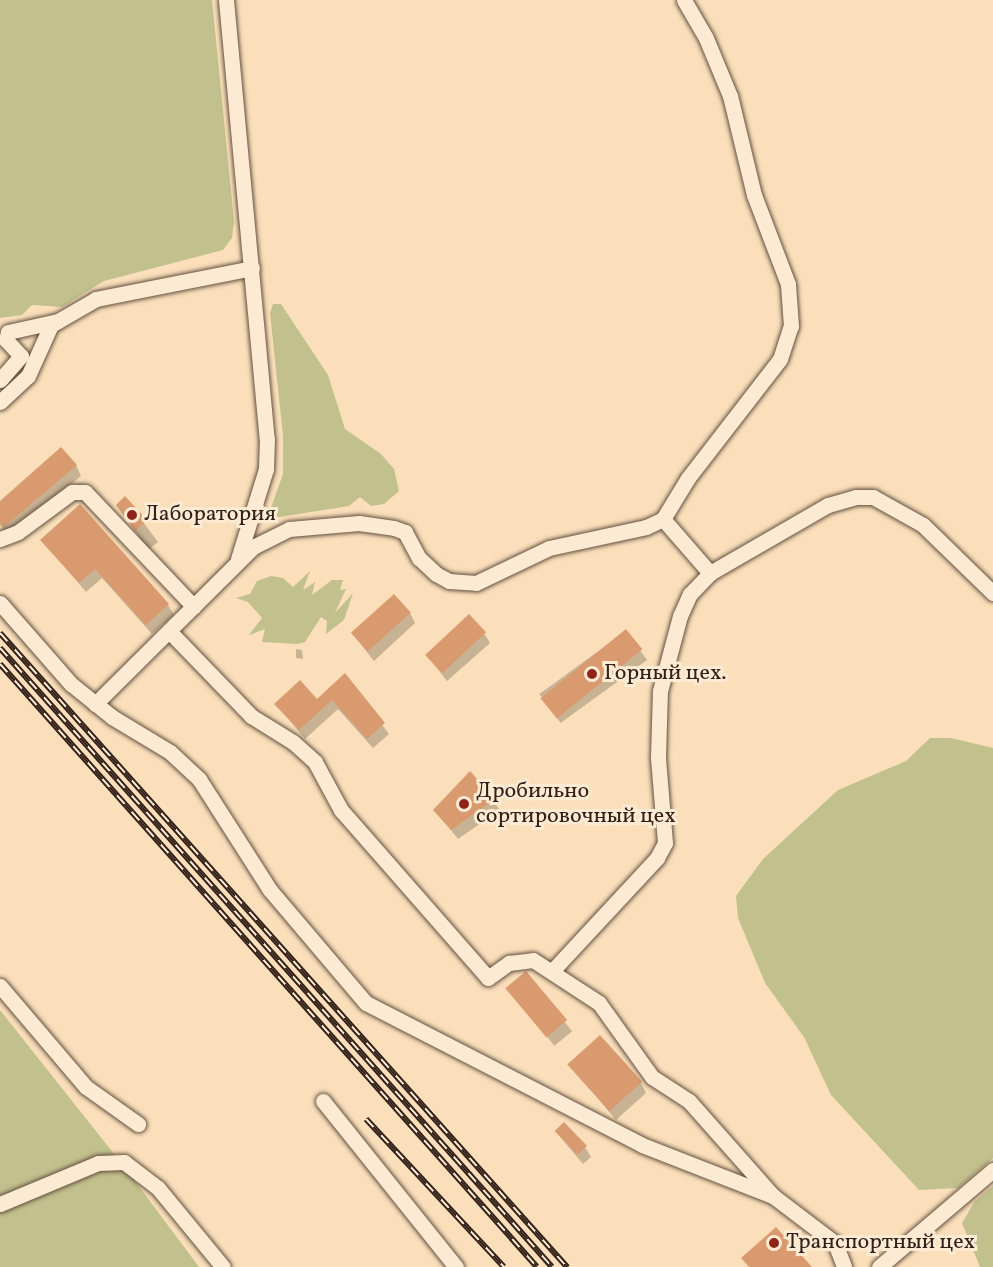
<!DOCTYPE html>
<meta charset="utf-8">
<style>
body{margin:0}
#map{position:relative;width:993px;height:1267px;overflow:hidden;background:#fadfba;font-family:Vollkorn,serif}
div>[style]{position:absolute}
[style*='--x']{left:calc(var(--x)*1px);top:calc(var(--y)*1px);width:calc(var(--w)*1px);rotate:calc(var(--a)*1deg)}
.green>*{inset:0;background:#c2c18d}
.shadow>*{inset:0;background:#0003;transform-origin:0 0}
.building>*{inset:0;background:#da9a6f;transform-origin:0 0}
.roads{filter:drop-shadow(0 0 2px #645041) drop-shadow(0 0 2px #645041)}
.minor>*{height:15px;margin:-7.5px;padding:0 7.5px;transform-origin:7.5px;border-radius:7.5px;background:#fcead2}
.rail>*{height:6px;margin-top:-3px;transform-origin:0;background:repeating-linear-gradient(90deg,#fcead2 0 11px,#322119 0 22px);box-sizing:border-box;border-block:2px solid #322119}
.dots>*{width:16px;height:16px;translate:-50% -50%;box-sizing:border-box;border:3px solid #fcead2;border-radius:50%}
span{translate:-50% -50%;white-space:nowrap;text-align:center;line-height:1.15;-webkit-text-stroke:6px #fcead2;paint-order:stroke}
.poi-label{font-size:22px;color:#322119}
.left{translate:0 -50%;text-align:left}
</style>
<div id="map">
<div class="green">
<i style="clip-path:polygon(0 0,212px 0,234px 221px,232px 238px,223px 250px,104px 281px,62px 307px,32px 305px,22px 315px,0 318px)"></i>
<i style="clip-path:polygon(273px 304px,281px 304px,328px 375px,345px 429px,381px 454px,394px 469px,399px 491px,384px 504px,371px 506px,360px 497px,349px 506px,267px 519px,283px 474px,283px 436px,270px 313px)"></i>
<i style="clip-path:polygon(310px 571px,303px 590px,315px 582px,312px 595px,332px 580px,343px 580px,340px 590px,346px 589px,335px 613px,353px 593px,344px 620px,326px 634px,327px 621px,321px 617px,305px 642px,298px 644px,262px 642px,265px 629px,249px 635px,262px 618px,248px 602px,236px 598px,250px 594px,257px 581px,271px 576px,283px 578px,293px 587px)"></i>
<i style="clip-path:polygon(951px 738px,993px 748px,993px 1158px,958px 1188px,919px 1190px,831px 1095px,804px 1037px,765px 983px,738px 918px,736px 896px,763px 859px,838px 790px,906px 761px,930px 738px)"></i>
<i style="clip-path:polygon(0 1010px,126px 1169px,199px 1267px,0 1267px)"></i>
<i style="clip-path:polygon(993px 1186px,993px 1267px,980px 1267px,962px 1223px,975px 1201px)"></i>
</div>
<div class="shadow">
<i style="clip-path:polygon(76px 465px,81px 476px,11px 537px,0 525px,0 503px)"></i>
<i style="clip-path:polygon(125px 498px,158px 542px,148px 550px,118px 505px)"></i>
<i style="clip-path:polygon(42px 540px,168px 605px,174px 615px,152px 634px,102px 578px,86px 592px)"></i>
<i style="clip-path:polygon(410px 613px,415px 623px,374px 661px,352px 633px)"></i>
<i style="left:626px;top:631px;width:36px;height:107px;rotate:54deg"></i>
<i style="clip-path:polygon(484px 633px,490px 643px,447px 681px,426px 654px)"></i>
<i style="clip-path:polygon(296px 649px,302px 650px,303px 659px,296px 658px)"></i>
<i style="clip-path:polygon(345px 675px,389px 734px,373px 748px,338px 709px,305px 739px,276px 704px,317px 701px)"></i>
<i style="clip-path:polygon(470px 773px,500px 810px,458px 839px,435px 810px)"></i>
<i style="left:525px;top:973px;width:75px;height:23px;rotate:51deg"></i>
<i style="clip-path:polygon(569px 1064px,641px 1083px,646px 1093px,616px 1120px)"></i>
<i style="clip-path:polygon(556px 1132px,585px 1147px,591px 1157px,583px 1164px)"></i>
</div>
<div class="building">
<i style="clip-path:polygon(61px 447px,77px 465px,4px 527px,0 523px,0 501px)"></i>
<i style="clip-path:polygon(125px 496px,147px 520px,135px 531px,116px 505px)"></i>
<i style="clip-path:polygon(80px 504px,169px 604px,146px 625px,95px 569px,79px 583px,40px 540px)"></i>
<i style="left:394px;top:594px;width:25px;height:58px;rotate:48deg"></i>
<i style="left:469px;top:614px;width:25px;height:60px;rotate:47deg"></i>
<i style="left:626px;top:629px;width:26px;height:110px;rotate:51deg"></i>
<i style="clip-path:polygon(345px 673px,385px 723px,367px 739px,332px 700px,299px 730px,274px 704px,300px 680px,317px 699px)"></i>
<i style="clip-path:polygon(470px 771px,495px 799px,451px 830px,433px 810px)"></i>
<i style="left:526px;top:971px;width:64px;height:27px;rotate:50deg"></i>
<i style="left:600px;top:1035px;width:63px;height:44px;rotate:48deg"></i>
<i style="left:564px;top:1122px;width:33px;height:13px;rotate:46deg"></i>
<i style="clip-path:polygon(776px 1227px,812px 1267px,749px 1267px,741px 1258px)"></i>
</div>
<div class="roads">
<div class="minor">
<i style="--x:226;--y:0;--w:441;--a:84.7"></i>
<i style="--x:267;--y:439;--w:30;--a:92"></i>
<i style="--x:266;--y:469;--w:94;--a:107.3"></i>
<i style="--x:0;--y:380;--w:32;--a:-49"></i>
<i style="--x:21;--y:356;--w:22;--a:-133"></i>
<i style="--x:6;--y:340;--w:8;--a:-76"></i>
<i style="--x:8;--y:332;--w:51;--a:-12.4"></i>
<i style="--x:0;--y:402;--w:38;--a:-43"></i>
<i style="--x:28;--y:376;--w:56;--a:-65.7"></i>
<i style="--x:51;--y:325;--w:52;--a:-30"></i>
<i style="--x:96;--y:299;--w:159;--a:-11.2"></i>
<i style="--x:663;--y:519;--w:72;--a:49"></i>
<i style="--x:710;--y:573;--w:136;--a:-30"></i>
<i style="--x:828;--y:505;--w:29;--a:-16"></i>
<i style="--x:856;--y:497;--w:17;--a:0"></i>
<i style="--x:873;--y:497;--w:57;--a:29.2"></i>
<i style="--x:923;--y:525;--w:98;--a:44.2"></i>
<i style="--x:0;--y:539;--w:19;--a:-21"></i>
<i style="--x:18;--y:532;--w:67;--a:-36.5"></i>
<i style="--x:72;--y:492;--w:13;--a:0"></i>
<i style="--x:85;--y:492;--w:158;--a:46.5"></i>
<i style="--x:0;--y:603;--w:108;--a:48.8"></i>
<i style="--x:71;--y:684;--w:53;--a:38.8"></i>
<i style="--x:112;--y:717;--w:68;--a:31.1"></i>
<i style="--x:170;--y:752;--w:40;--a:43"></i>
<i style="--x:199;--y:779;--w:132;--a:57.4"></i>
<i style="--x:270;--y:890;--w:148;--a:49.7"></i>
<i style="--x:366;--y:1003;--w:310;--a:27.2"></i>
<i style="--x:642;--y:1145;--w:141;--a:21.3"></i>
<i style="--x:170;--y:632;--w:117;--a:46"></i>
<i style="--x:251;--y:716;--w:49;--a:31.8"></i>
<i style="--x:293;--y:742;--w:30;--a:42"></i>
<i style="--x:315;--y:762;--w:55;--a:61.6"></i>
<i style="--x:341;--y:810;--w:223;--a:48.8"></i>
<i style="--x:488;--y:978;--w:26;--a:-36"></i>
<i style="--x:509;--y:963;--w:24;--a:-7"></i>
<i style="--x:533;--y:960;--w:79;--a:33.1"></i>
<i style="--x:599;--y:1003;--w:91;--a:54.4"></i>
<i style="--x:652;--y:1077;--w:44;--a:33"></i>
<i style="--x:689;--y:1101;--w:127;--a:48.5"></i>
<i style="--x:773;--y:1196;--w:78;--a:37.2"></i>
<i style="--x:835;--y:1243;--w:26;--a:69"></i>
<i style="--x:95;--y:704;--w:223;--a:-44.8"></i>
<i style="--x:253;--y:547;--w:40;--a:-26.6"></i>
<i style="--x:289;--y:529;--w:70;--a:-4.9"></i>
<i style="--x:359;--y:523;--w:35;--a:8"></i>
<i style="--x:394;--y:528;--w:12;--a:20"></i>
<i style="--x:405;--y:532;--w:30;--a:62"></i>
<i style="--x:419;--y:558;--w:23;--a:43"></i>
<i style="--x:436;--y:574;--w:15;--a:28"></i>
<i style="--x:449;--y:581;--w:27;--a:4"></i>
<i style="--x:476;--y:583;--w:81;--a:-25.6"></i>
<i style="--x:549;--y:548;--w:99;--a:-12.2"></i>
<i style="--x:646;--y:527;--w:19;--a:-25"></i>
<i style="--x:663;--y:519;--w:48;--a:-58.6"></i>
<i style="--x:688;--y:478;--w:150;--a:-52.3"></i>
<i style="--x:780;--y:359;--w:35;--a:-72"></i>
<i style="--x:791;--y:326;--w:42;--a:-94.1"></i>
<i style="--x:788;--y:284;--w:95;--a:-110.9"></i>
<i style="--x:754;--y:195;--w:102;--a:-103.6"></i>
<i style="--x:730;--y:96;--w:63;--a:-112.5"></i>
<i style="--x:706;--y:38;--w:44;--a:-120.1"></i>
<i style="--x:553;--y:970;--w:153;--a:-47.1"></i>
<i style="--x:657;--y:858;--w:17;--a:-62"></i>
<i style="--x:665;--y:843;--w:86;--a:-94.7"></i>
<i style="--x:658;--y:757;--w:66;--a:-88.3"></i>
<i style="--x:660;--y:691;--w:78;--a:-75.1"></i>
<i style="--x:680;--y:616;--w:24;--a:-66"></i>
<i style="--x:690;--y:594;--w:29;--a:-46"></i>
<i style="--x:0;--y:986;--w:133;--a:49.6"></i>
<i style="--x:86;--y:1087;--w:64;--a:35.4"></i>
<i style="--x:323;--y:1101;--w:213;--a:51.3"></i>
<i style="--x:0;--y:1204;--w:106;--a:-22.7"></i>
<i style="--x:98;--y:1163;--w:26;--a:-2"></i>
<i style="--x:124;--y:1162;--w:43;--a:37.4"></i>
<i style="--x:158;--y:1188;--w:102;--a:50.6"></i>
<i style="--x:879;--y:1267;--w:150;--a:-40.4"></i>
</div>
</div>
<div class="rail">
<i style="--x:0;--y:633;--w:851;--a:48.19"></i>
<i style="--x:0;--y:648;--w:829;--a:48.27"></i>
<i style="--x:0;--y:664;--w:807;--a:48.31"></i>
<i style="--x:366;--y:1119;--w:202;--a:47"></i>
</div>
<div class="dots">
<i style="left:132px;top:515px;background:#8f2418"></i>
<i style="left:592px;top:674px;background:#8f2418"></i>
<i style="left:464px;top:804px;background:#8f2418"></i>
<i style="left:774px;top:1243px;background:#8f2418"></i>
</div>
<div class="poi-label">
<span class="left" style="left:144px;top:515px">Лаборатория</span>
<span class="left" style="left:604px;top:674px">Горный цех.</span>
<span class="left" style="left:476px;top:804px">Дробильно<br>сортировочный цех</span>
<span class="left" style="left:786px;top:1243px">Транспортный цех</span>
</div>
</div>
